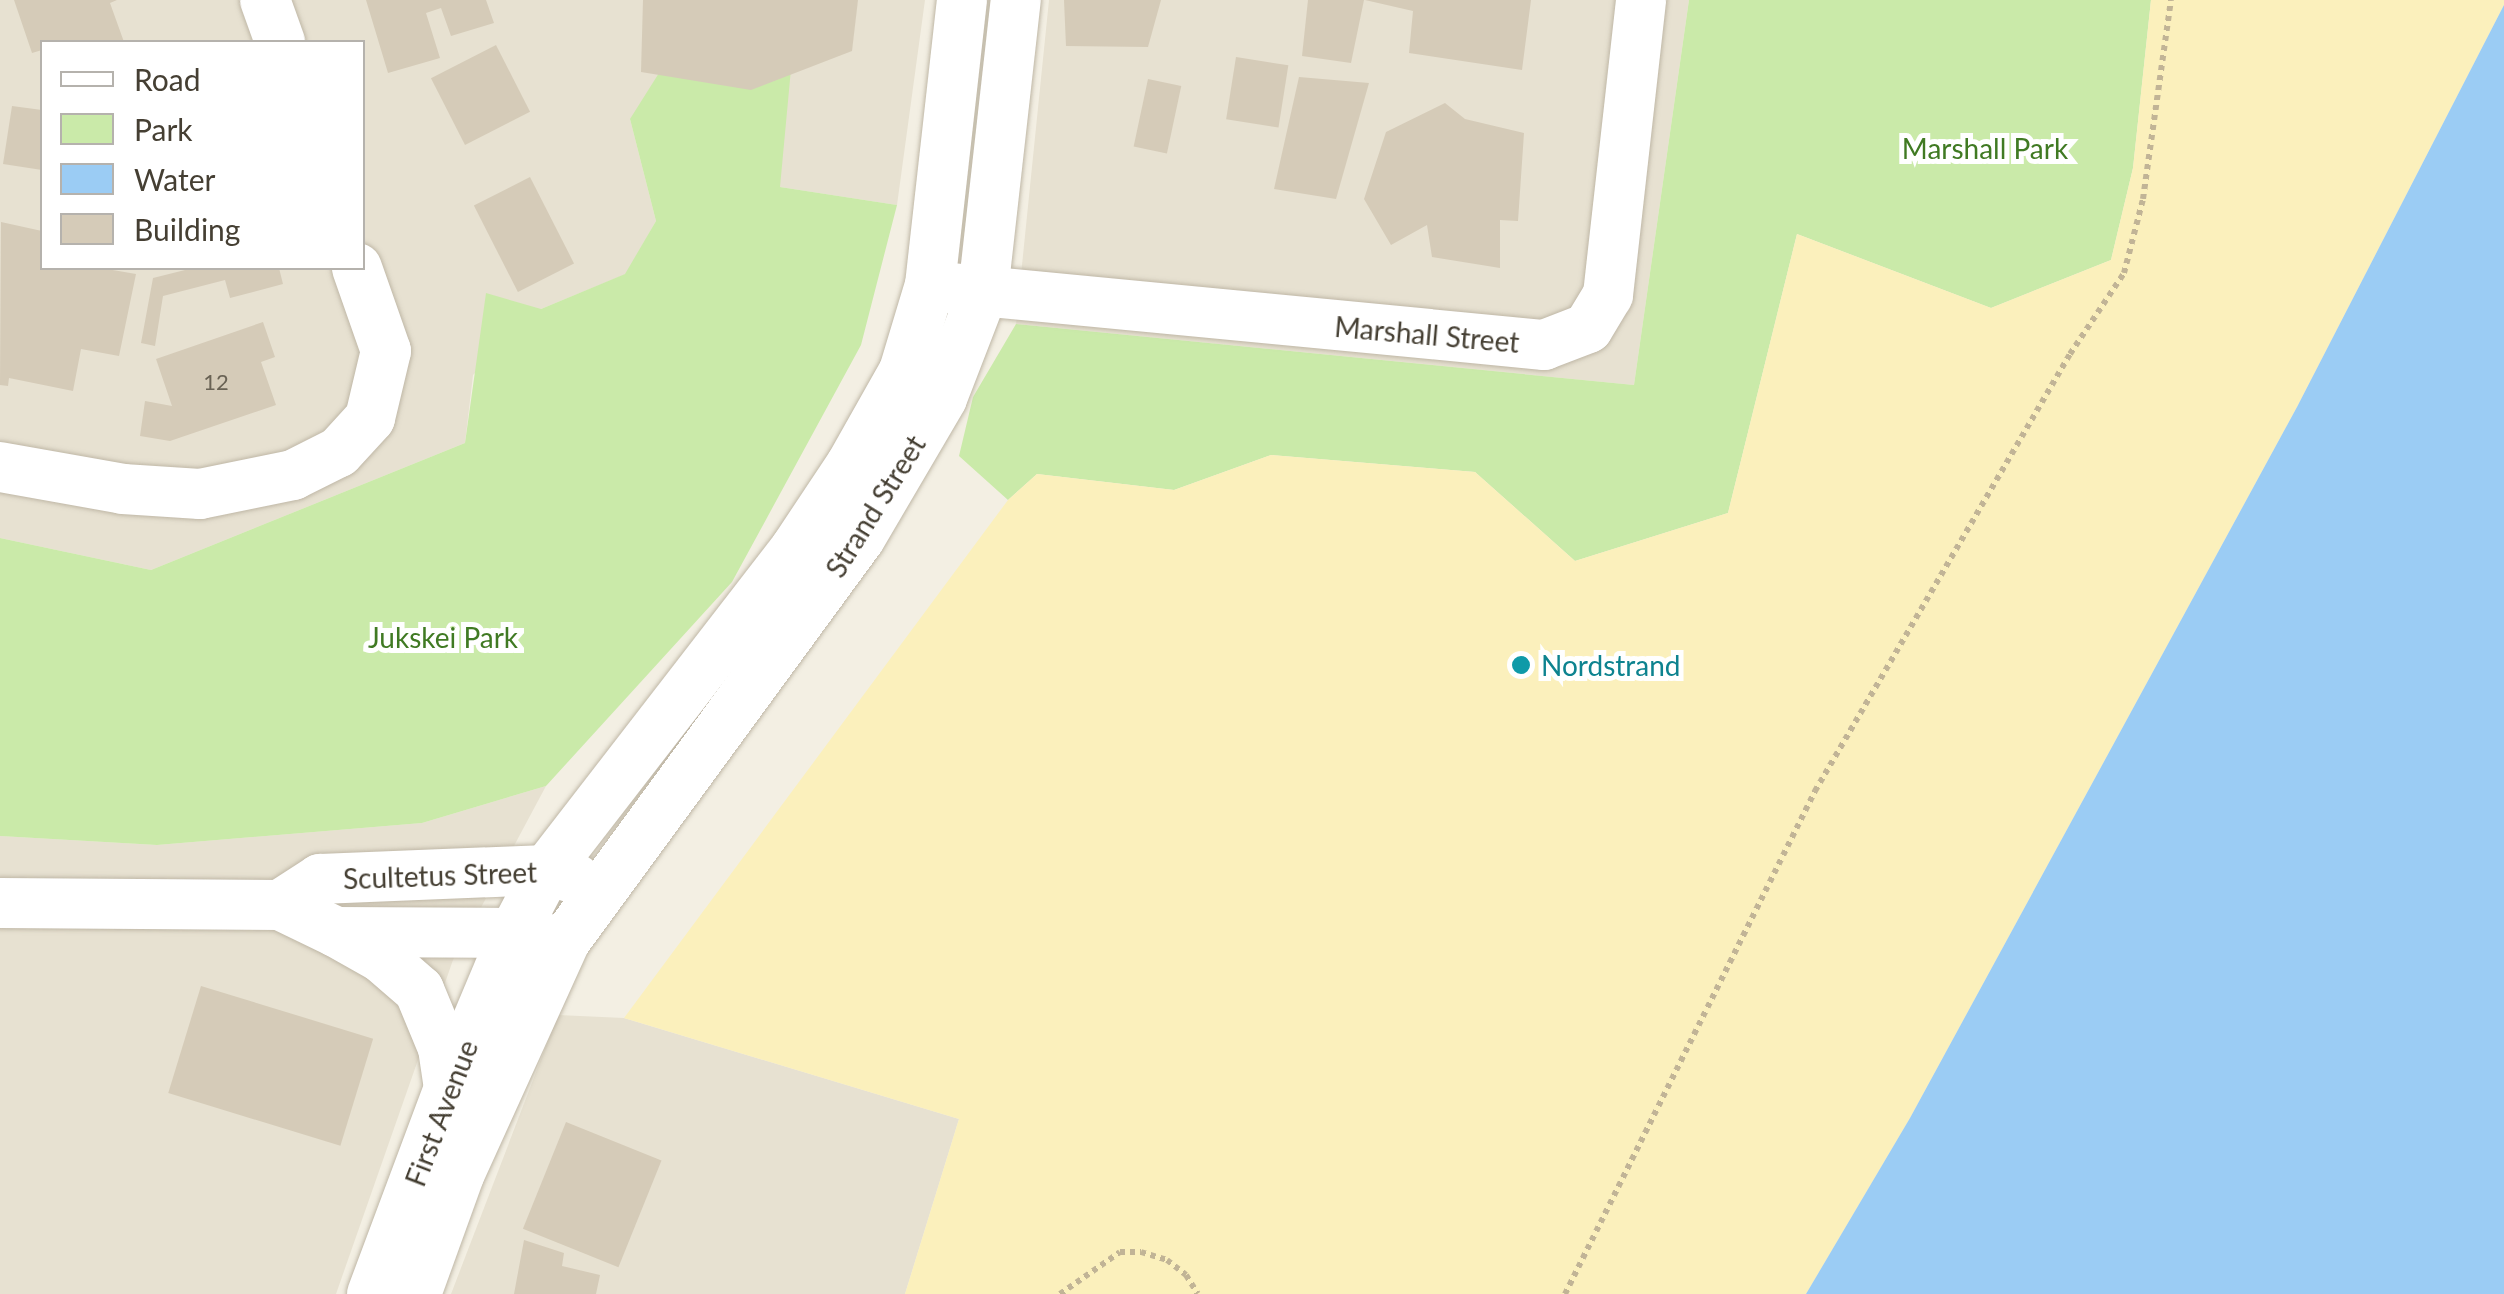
<!DOCTYPE html>
<style>
body{margin:0}
#map{position:relative;width:2504px;height:1294px;overflow:hidden;background:#f3efe3;font-family:Lato,sans-serif}
div>[style]{position:absolute}
[style*='--x']{left:calc(var(--x)*1px);top:calc(var(--y)*1px);width:calc(var(--w)*1px);rotate:calc(var(--a)*1deg)}
.residential>*{inset:0;background:#e7e1d1}
.green>*{inset:0;background:#caeaa9}
.sand>*{inset:0;background:#fbf0bc}
.water>*{inset:0;background:#9bccf4}
.building>*{inset:0;background:#d5cbb8;transform-origin:0 0}
.path>*{height:6px;margin-top:-3px;transform-origin:0;background:repeating-linear-gradient(90deg,#c1b496 0 5px,transparent 0 10px)}
.roads{filter:drop-shadow(0 0 2px #bfb7a6) drop-shadow(0 0 2px #bfb7a6)}
.minor>*{height:50px;margin:-25px;padding:0 25px;transform-origin:25px;border-radius:25px;background:#fff}
.dots>*{width:28px;height:28px;translate:-50% -50%;box-sizing:border-box;border:5px solid #fff;border-radius:50%}
span{translate:-50% -50%;white-space:nowrap;text-align:center;line-height:1.15;-webkit-text-stroke:10px #fff;paint-order:stroke}
.number-label{font-size:22px;color:#696254}
.number-label span{-webkit-text-stroke-width:0}
.park-label{font-size:28px;color:#407a23}
.street-label{font-size:28px;color:#453f33}
.culture-label{font-size:28px;color:#0d838f}
.left{translate:0 -50%;text-align:left}
.legend{position:absolute;left:40px;top:40px;width:325px;height:230px;box-sizing:border-box;background:#fff;border:2px solid #b5b2ad;margin:0;padding:12px 18px;list-style:none;font-size:30px;color:#453f33}
.legend li{display:flex;align-items:center;gap:20px;height:50px}
.legend b{width:50px;border:2px solid #b5b2ad}
</style>
<div id="map">
<div class="residential">
<i style="clip-path:polygon(evenodd,0 0,925px 0,897px 205px,780px 187px,630px 119px,656px 221px,626px 274px,541px 309px,473px 375px,465px 443px,151px 570px,0 538px,0 0,42px 42px,362px 42px,362px 268px,42px 268px,42px 42px)"></i>
<i style="clip-path:polygon(1049px 0,1689px 0,1634px 385px,1016px 324px)"></i>
<i style="clip-path:polygon(546px 786px,453px 960px,336px 1294px,0 1294px,0 836px,157px 845px,422px 823px)"></i>
<i style="clip-path:polygon(558px 1015px,624px 1018px,959px 1119px,905px 1294px,451px 1294px)"></i>
</div>
<div class="green">
<i style="clip-path:polygon(1689px 0,2151px 0,2133px 168px,2111px 260px,1991px 308px,1797px 234px,1728px 513px,1575px 561px,1475px 472px,1271px 455px,1174px 490px,1037px 474px,1008px 500px,959px 456px,973px 397px,1016px 324px,1634px 385px)"></i>
<i style="clip-path:polygon(791px 69px,780px 187px,897px 205px,861px 345px,732px 582px,546px 786px,422px 823px,157px 845px,0 836px,0 538px,151px 570px,465px 443px,486px 293px,541px 309px,625px 274px,656px 221px,630px 119px,659px 73px)"></i>
</div>
<div class="sand">
<i style="clip-path:polygon(2151px 0,2504px 0,2504px 5px,2297px 407px,1910px 1118px,1806px 1294px,905px 1294px,959px 1119px,624px 1018px,1008px 500px,1037px 474px,1174px 490px,1271px 455px,1475px 472px,1575px 561px,1728px 513px,1797px 234px,1991px 308px,2111px 260px,2133px 168px)"></i>
</div>
<div class="water">
<i style="clip-path:polygon(2504px 5px,2504px 1294px,1806px 1294px,1910px 1118px,2297px 407px)"></i>
</div>
<div class="building">
<i style="clip-path:polygon(14px 0,117px 0,110px 3px,124px 42px,42px 42px,42px 50px,32px 53px)"></i>
<i style="clip-path:polygon(366px 0,486px 0,494px 23px,451px 36px,441px 8px,426px 13px,440px 58px,388px 73px)"></i>
<i style="clip-path:polygon(643px 0,858px 0,852px 51px,751px 90px,641px 72px)"></i>
<i style="clip-path:polygon(1064px 0,1161px 0,1148px 47px,1066px 46px)"></i>
<i style="clip-path:polygon(1308px 0,1364px 0,1351px 63px,1302px 56px)"></i>
<i style="clip-path:polygon(1365px 0,1531px 0,1522px 70px,1409px 53px,1413px 11px)"></i>
<i style="left:496px;top:45px;width:75px;height:73px;rotate:63deg"></i>
<i style="left:1236px;top:57px;width:53px;height:63px;rotate:9deg"></i>
<i style="clip-path:polygon(1299px 77px,1369px 83px,1336px 199px,1274px 189px)"></i>
<i style="left:1148px;top:79px;width:34px;height:69px;rotate:12deg"></i>
<i style="clip-path:polygon(1445px 103px,1465px 119px,1524px 133px,1518px 221px,1500px 220px,1500px 268px,1432px 257px,1427px 225px,1391px 245px,1364px 199px,1386px 132px)"></i>
<i style="clip-path:polygon(12px 106px,42px 110px,42px 170px,3px 164px)"></i>
<i style="left:530px;top:177px;width:97px;height:63px;rotate:63deg"></i>
<i style="clip-path:polygon(1px 222px,42px 231px,42px 268px,101px 268px,136px 274px,119px 356px,81px 349px,73px 391px,9px 378px,8px 386px,0 385px)"></i>
<i style="clip-path:polygon(193px 268px,279px 268px,283px 284px,230px 298px,225px 280px,163px 296px,155px 346px,141px 343px,153px 278px)"></i>
<i style="clip-path:polygon(263px 322px,275px 357px,261px 362px,276px 405px,170px 441px,140px 436px,145px 401px,172px 406px,156px 359px)"></i>
<i style="left:201px;top:986px;width:180px;height:112px;rotate:17deg"></i>
<i style="left:566px;top:1122px;width:103px;height:115px;rotate:22deg"></i>
<i style="clip-path:polygon(524px 1240px,564px 1253px,562px 1266px,600px 1275px,596px 1294px,514px 1294px)"></i>
</div>
<div class="path">
<i style="--x:1060;--y:1294;--w:73;--a:-35"></i>
<i style="--x:1120;--y:1252;--w:21;--a:0"></i>
<i style="--x:1141;--y:1252;--w:27;--a:17"></i>
<i style="--x:1167;--y:1260;--w:24;--a:38"></i>
<i style="--x:1186;--y:1275;--w:22;--a:58"></i>
<i style="--x:1565;--y:1294;--w:562;--a:-63.57"></i>
<i style="--x:1815;--y:791;--w:506;--a:-59.74"></i>
<i style="--x:2070;--y:354;--w:97;--a:-56.3"></i>
<i style="--x:2124;--y:273;--w:76;--a:-75.6"></i>
<i style="--x:2143;--y:199;--w:201;--a:-82"></i>
</div>
<div class="roads">
<div class="minor">
<i style="--x:265;--y:0;--w:45;--a:70.3"></i>
<i style="--x:950;--y:288;--w:597;--a:5.48"></i>
<i style="--x:1544;--y:345;--w:47;--a:-21.1"></i>
<i style="--x:1588;--y:328;--w:39;--a:-59"></i>
<i style="--x:1608;--y:295;--w:297;--a:-83.6"></i>
<i style="--x:0;--y:467;--w:125;--a:10.1"></i>
<i style="--x:123;--y:489;--w:77;--a:3.7"></i>
<i style="--x:200;--y:494;--w:95;--a:-11.5"></i>
<i style="--x:293;--y:475;--w:51;--a:-26.6"></i>
<i style="--x:339;--y:452;--w:46;--a:-47.6"></i>
<i style="--x:370;--y:418;--w:69;--a:-76.6"></i>
<i style="--x:386;--y:351;--w:88;--a:-109.3"></i>
<i style="--x:0;--y:903;--w:280;--a:0.4"></i>
<i style="--x:280;--y:905;--w:62;--a:25.7"></i>
<i style="--x:336;--y:932;--w:178;--a:0.3"></i>
<i style="--x:514;--y:933;--w:31;--a:9"></i>
<i style="--x:280;--y:905;--w:48;--a:-33"></i>
<i style="--x:320;--y:879;--w:227;--a:-2.3"></i>
<i style="--x:547;--y:870;--w:30;--a:17"></i>
<i style="--x:336;--y:932;--w:53;--a:29.5"></i>
<i style="--x:382;--y:958;--w:49;--a:40.9"></i>
<i style="--x:419;--y:990;--w:63;--a:67.5"></i>
<i style="--x:443;--y:1048;--w:40;--a:81.5"></i>
<i style="--x:372;--y:1294;--w:220;--a:-69.5"></i>
<i style="--x:449;--y:1088;--w:168;--a:-67.2"></i>
<i style="--x:514;--y:933;--w:71;--a:-62.4"></i>
<i style="--x:547;--y:870;--w:406;--a:-52.3"></i>
<i style="--x:795;--y:549;--w:101;--a:-56.3"></i>
<i style="--x:851;--y:465;--w:108;--a:-60.6"></i>
<i style="--x:904;--y:371;--w:90;--a:-73.2"></i>
<i style="--x:930;--y:285;--w:287;--a:-83.6"></i>
<i style="--x:416;--y:1294;--w:127;--a:-70.1"></i>
<i style="--x:459;--y:1175;--w:257;--a:-65.6"></i>
<i style="--x:565;--y:941;--w:499;--a:-53.8"></i>
<i style="--x:860;--y:538;--w:162;--a:-59.6"></i>
<i style="--x:942;--y:398;--w:114;--a:-68.9"></i>
<i style="--x:983;--y:292;--w:294;--a:-83.6"></i>
</div>
</div>
<div class="dots">
<i style="left:1521px;top:665px;background:#0f9aa8"></i>
</div>
<div class="number-label">
<span style="left:216px;top:382px">12</span>
</div>
<div class="park-label">
<span style="left:1985px;top:148px">Marshall Park</span>
<span style="left:443px;top:637px">Jukskei Park</span>
</div>
<div class="street-label">
<span style="left:1427px;top:334px;rotate:5deg">Marshall Street</span>
<span style="left:875px;top:506px;rotate:-58deg">Strand Street</span>
<span style="left:440px;top:875px;rotate:-2deg">Scultetus Street</span>
<span style="left:441px;top:1113px;rotate:-69deg">First Avenue</span>
</div>
<div class="culture-label">
<span class="left" style="left:1541px;top:665px">Nordstrand</span>
</div>
<ul class="legend">
<li><b style="height:12px;background:#fff"></b>Road</li>
<li><b style="height:28px;background:#caeaa9"></b>Park</li>
<li><b style="height:28px;background:#9bccf4"></b>Water</li>
<li><b style="height:28px;background:#d5cbb8"></b>Building</li>
</ul>
</div>
